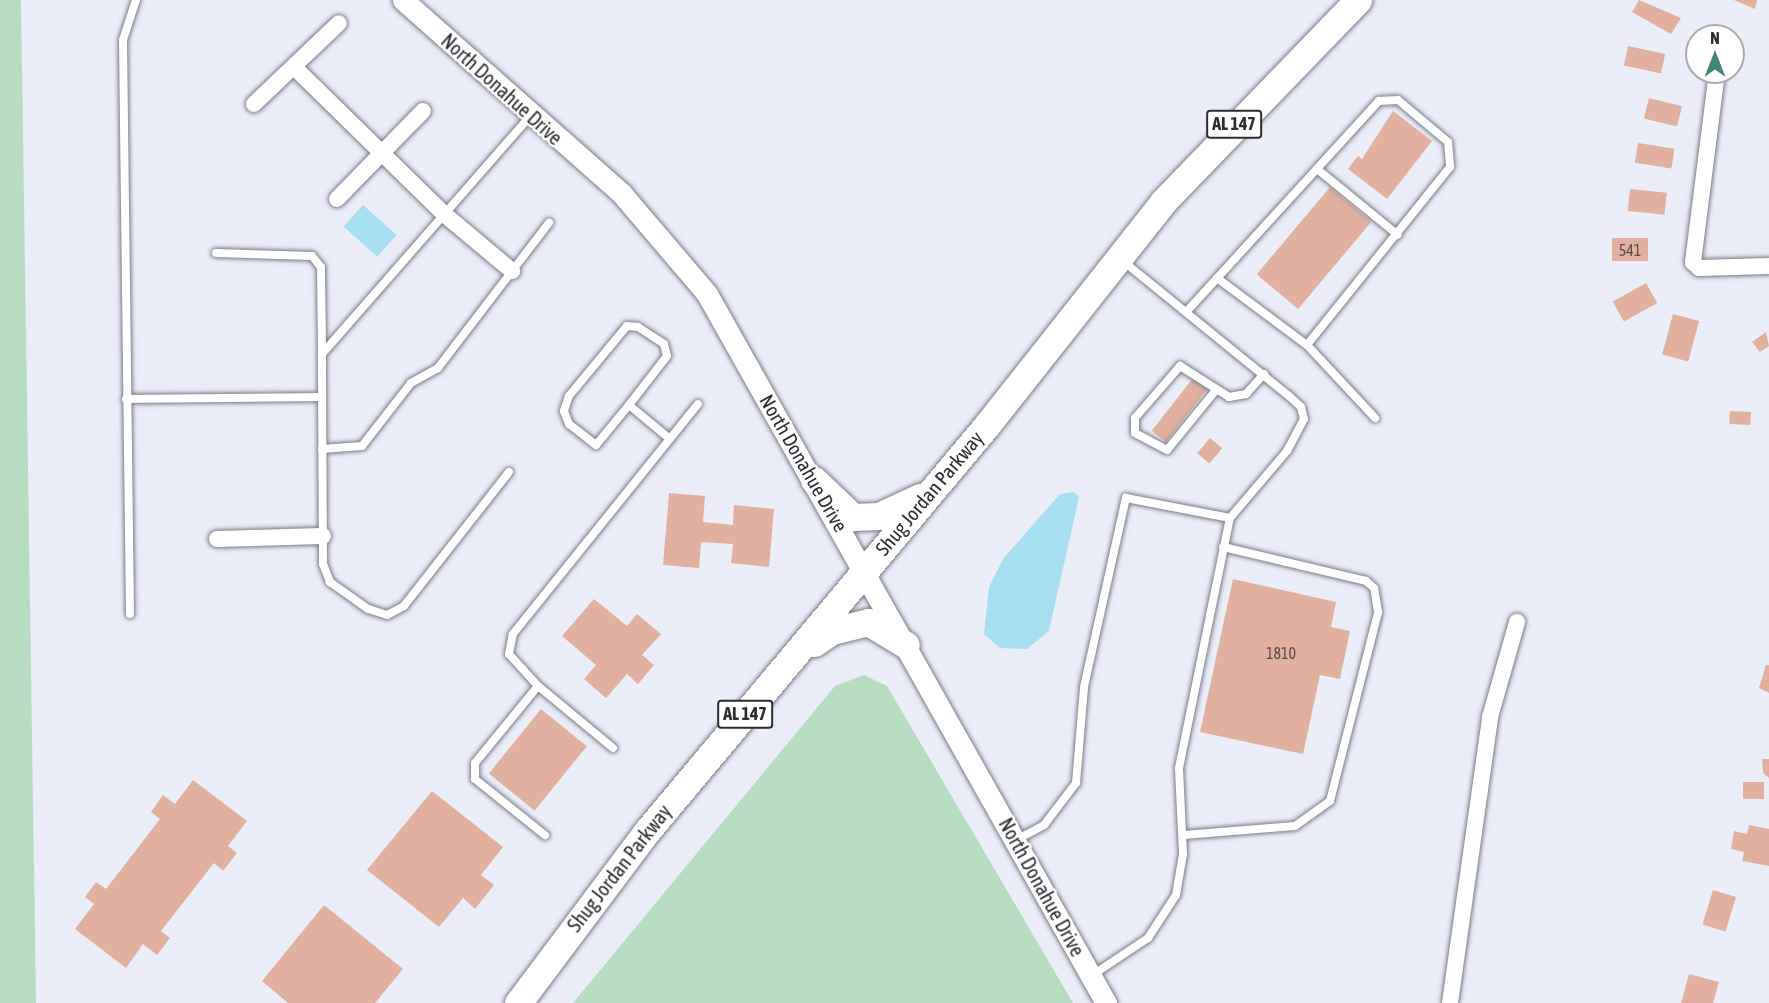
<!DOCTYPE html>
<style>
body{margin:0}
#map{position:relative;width:1769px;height:1003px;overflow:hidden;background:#ebedf9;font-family:"Asap Condensed",sans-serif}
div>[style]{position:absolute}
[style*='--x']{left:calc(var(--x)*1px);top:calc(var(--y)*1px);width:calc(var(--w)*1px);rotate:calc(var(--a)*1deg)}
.green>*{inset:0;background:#b6dcc2}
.water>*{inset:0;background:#a5dff1;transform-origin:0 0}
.building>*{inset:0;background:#e2b09e;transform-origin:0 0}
.roads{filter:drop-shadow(0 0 2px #7a7c86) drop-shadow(0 0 2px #7a7c86)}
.service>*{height:8px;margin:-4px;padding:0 4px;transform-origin:4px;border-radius:4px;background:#fff}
.minor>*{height:16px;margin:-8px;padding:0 8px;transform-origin:8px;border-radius:8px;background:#fff}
.tertiary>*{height:21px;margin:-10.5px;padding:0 10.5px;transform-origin:10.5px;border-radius:10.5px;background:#fff}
.primary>*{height:27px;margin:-13.5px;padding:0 13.5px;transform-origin:13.5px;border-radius:13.5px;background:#fff}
span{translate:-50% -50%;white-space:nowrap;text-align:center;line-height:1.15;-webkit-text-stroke:5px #fff;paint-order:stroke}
.number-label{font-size:16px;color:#5a4e4c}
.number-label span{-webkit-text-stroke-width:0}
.shield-label span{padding:2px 4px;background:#fff;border:2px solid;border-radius:4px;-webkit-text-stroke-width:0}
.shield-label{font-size:18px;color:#2c2d31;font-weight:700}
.street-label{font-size:20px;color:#2c2d31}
.north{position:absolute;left:1685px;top:24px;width:60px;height:60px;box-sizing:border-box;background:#fff;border:2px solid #ababad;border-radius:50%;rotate:0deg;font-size:16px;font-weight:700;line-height:24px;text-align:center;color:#2c2d31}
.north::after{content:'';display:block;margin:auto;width:21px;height:27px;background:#42867a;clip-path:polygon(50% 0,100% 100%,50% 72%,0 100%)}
</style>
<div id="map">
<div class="green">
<i style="clip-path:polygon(0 0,21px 0,36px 1003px,0 1003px)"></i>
<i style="clip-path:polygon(864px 675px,887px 686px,1073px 1003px,573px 1003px,835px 686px)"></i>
</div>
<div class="water">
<i style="left:363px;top:205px;width:45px;height:29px;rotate:42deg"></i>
<i style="clip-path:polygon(1074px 492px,1079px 497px,1049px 631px,1027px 649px,1000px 648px,984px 634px,989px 587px,1003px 559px,1060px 494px)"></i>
</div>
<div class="building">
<i style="clip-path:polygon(1639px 0,1681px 18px,1671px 34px,1632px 12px)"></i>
<i style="clip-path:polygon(1734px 0,1757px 0,1755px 9px)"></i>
<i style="left:1628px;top:46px;width:38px;height:20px;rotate:12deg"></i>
<i style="left:1649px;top:98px;width:34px;height:21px;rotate:14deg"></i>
<i style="clip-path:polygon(1393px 111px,1432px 141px,1387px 199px,1348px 169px,1358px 156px,1362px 159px)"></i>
<i style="left:1638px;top:143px;width:37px;height:20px;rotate:9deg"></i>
<i style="left:1330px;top:187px;width:54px;height:114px;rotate:40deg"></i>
<i style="left:1630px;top:189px;width:37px;height:22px;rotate:6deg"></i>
<i style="left:1648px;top:238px;width:23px;height:36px;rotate:90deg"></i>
<i style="left:1646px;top:283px;width:23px;height:38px;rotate:61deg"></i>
<i style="left:1673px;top:314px;width:27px;height:42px;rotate:15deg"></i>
<i style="clip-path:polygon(1766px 332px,1769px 346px,1760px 352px,1752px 342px)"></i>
<i style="left:1193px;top:378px;width:18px;height:67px;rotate:38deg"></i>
<i style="left:1730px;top:411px;width:21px;height:13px;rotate:3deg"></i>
<i style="left:1210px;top:438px;width:16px;height:20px;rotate:40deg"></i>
<i style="clip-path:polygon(669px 493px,705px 496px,703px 522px,733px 525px,734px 505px,774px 509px,769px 567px,731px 563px,733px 544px,701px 542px,699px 568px,663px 565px)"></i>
<i style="clip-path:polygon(1233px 579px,1336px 602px,1331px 627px,1350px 631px,1340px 679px,1320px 675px,1303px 754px,1200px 732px)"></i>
<i style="clip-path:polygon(594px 599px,627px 626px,637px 614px,661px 634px,642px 655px,654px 665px,638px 684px,627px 674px,606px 698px,584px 679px,596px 665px,562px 636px)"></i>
<i style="clip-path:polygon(1766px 665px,1769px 665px,1769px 693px,1759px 688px)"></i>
<i style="left:541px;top:709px;width:59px;height:83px;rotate:39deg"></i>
<i style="clip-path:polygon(1762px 759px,1769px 759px,1769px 778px,1763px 773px)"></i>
<i style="clip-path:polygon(193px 780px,247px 821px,228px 846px,237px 853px,223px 871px,214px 863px,161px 931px,170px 938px,157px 955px,143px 944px,126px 968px,75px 929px,94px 904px,85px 897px,96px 882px,106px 889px,160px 819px,151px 812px,163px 795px,175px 804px)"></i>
<i style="left:1743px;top:782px;width:21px;height:17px"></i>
<i style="clip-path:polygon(432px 791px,503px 847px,481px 875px,494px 885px,475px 909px,463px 898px,439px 927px,367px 870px)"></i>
<i style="clip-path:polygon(1749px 825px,1769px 829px,1769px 866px,1742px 861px,1744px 852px,1731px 849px,1734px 831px,1747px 834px)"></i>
<i style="left:1713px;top:890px;width:24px;height:36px;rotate:17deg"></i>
<i style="clip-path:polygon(324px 905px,403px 969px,375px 1003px,288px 1003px,262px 981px)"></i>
<i style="clip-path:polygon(1689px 974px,1719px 982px,1713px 1003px,1681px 1003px)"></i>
</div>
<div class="roads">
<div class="service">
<i style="--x:1317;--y:169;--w:104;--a:39.2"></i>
<i style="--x:216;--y:253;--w:96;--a:1.8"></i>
<i style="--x:312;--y:256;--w:14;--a:51"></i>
<i style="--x:321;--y:267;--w:87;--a:89.3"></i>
<i style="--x:1217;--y:278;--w:112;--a:36.7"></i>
<i style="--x:1307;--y:345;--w:100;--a:47"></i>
<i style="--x:1188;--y:310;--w:283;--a:-47.6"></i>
<i style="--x:1379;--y:101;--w:19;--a:-3"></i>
<i style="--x:1398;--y:100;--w:65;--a:40"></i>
<i style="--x:1448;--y:142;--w:25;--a:85"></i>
<i style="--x:1450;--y:167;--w:228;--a:128.8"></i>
<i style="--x:1216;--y:390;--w:77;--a:129.2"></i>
<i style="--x:1167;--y:450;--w:36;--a:-152"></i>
<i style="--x:1135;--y:433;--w:15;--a:-90"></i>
<i style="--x:1135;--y:418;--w:69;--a:-49.1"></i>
<i style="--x:1180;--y:366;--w:58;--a:32.3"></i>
<i style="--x:1229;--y:397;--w:17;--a:-10"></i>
<i style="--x:1246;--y:394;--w:27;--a:-48"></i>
<i style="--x:126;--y:399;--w:196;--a:-0.6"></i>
<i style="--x:629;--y:405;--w:52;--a:129.5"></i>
<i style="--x:596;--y:445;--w:34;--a:-142"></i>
<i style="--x:569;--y:424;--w:14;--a:-111"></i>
<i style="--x:564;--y:411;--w:16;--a:-72"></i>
<i style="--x:569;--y:396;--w:91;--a:-50.4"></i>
<i style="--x:627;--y:326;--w:11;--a:5"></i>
<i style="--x:638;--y:327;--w:31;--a:33"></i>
<i style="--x:664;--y:344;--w:12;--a:76"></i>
<i style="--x:667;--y:356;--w:62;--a:127.8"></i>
<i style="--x:629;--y:405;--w:53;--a:39.7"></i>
<i style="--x:322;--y:449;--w:40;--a:-4.3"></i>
<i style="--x:362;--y:446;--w:80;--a:-52.1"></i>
<i style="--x:411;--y:383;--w:31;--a:-29"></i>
<i style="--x:438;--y:368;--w:183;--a:-52.6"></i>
<i style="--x:509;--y:472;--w:170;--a:128.1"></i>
<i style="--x:404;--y:606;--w:19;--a:152"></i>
<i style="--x:387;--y:615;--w:20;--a:-162"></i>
<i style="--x:368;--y:609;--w:47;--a:-144.6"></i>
<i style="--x:330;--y:582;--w:19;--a:-111"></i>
<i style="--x:323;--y:564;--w:210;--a:-90.3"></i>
<i style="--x:322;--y:354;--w:316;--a:-48.8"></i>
<i style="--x:130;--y:614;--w:574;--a:-90.7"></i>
<i style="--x:123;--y:40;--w:42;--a:-72"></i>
<i style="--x:538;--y:686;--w:99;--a:129.3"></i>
<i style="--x:475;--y:763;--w:16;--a:90"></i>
<i style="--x:475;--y:779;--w:90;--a:38.7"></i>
<i style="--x:613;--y:748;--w:97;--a:-140.4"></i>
<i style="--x:538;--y:686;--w:43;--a:-132.2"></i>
<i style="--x:509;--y:654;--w:20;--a:-79"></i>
<i style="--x:513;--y:634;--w:295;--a:-51.2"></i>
<i style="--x:1184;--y:835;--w:111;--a:-4.6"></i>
<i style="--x:1295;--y:826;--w:43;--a:-35.5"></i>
<i style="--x:1330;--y:801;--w:195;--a:-75.7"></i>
<i style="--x:1378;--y:612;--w:24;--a:-99"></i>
<i style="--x:1374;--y:588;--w:11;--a:-139"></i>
<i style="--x:1366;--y:581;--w:147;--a:-166.6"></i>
<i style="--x:1016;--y:840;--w:32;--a:-28"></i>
<i style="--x:1044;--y:825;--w:53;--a:-52.7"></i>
<i style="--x:1076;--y:783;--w:96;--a:-85.2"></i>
<i style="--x:1084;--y:687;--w:194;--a:-77.5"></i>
<i style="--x:1126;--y:498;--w:106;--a:10.9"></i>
<i style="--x:1091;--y:976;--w:69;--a:-33.7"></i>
<i style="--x:1148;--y:938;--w:51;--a:-56.9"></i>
<i style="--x:1176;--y:895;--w:42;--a:-80.3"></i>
<i style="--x:1183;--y:854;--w:86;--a:-92.7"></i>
<i style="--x:1179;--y:768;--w:255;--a:-78.5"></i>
<i style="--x:1230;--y:518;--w:88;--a:-49.6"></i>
<i style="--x:1287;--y:451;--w:36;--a:-62"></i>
<i style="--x:1304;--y:419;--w:12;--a:-104"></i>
<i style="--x:1301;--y:407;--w:16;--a:-137"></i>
<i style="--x:1289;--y:396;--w:214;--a:-140.9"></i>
</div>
<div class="minor">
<i style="--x:294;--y:67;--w:210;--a:44.4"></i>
<i style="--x:444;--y:214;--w:89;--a:40"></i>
<i style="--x:1717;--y:72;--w:192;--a:97.2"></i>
<i style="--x:1693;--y:262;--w:8;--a:45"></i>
<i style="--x:1699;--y:268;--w:70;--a:-1.6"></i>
<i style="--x:254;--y:104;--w:117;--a:-43.6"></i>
<i style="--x:337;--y:199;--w:123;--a:-45.7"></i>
<i style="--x:217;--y:539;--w:106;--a:-1.6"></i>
<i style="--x:1450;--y:1003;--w:289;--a:-82"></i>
<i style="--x:1490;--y:717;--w:99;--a:-74.1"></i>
</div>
<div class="tertiary">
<i style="--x:403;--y:0;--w:293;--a:41.5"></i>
<i style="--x:622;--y:194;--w:131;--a:49.6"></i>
<i style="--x:707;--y:294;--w:814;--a:60.63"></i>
</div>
<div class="primary">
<i style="--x:814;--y:480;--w:54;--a:43.5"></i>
<i style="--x:853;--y:517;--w:26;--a:-2"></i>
<i style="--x:879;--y:516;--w:45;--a:-24.9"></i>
<i style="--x:814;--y:643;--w:22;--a:-34"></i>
<i style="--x:832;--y:631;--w:37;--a:-14"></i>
<i style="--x:868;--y:622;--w:44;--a:31.2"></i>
<i style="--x:518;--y:1003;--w:216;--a:-53.1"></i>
<i style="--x:648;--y:830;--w:528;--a:-50.07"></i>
<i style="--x:987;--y:425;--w:284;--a:-51.7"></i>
<i style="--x:1163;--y:202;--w:281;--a:-46"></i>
</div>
</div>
<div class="number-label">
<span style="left:1630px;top:250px">541</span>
<span style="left:1281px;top:653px">1810</span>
</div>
<div class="shield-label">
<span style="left:1234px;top:124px">AL 147</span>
<span style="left:745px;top:714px">AL 147</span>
</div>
<div class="street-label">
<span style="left:502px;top:89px;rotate:42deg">North Donahue Drive</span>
<span style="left:804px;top:463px;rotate:60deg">North Donahue Drive</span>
<span style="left:929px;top:493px;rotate:-50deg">Shug Jordan Parkway</span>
<span style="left:619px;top:868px;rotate:-52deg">Shug Jordan Parkway</span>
<span style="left:1042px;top:887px;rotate:61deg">North Donahue Drive</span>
</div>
<div class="north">N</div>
</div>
